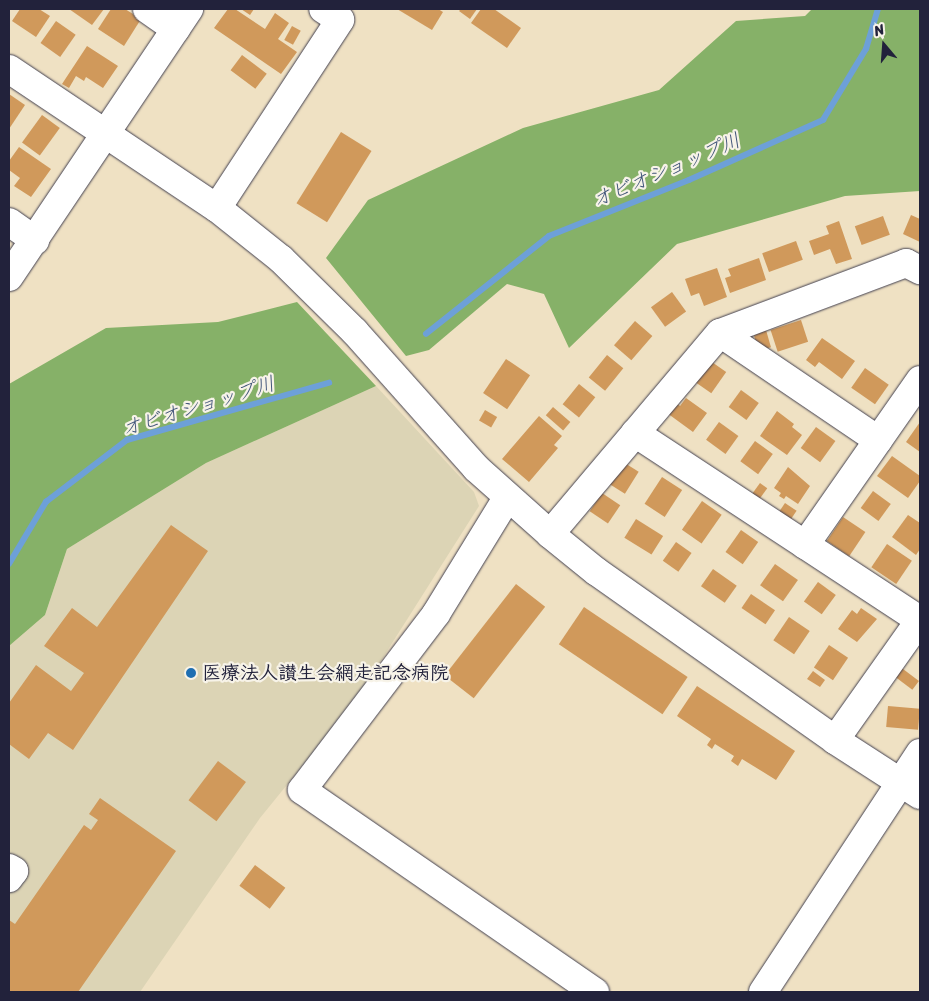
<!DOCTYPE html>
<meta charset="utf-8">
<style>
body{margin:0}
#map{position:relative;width:929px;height:1001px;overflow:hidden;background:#efe1c3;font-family:Sriracha,"Klee One",sans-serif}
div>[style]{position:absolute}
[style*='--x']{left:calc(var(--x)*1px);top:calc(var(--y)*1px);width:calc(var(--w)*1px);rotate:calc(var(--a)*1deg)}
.built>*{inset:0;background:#dcd4b5}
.forest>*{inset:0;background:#86b168}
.stream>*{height:5.5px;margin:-2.75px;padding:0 2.75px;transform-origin:2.75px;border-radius:2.75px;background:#6da0d8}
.building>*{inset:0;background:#d0995b;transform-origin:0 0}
.roads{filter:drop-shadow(0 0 1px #413f4f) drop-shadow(0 0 1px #413f4f)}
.minor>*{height:28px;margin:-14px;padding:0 14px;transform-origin:14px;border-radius:14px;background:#fff}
.dots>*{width:14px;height:14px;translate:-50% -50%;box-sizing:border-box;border:2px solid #f7f3e8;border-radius:50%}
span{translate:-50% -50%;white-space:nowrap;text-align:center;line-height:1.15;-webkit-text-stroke:4.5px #f7f3e8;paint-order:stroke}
.poi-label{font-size:19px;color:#22223b;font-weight:700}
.left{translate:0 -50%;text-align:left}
.water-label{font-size:20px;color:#40547a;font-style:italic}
.frame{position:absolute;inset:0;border:10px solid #22223b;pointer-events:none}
.north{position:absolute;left:859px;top:20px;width:50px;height:50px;-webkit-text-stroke:4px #f7f3e8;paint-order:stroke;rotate:342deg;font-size:14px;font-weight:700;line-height:20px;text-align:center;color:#22223b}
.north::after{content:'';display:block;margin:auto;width:18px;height:22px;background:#22223b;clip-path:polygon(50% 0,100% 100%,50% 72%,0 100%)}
</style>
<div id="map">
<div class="built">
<i style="clip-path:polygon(376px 386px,474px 492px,479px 506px,356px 700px,260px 818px,140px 992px,9px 992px,9px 646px,45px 615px,67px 549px,206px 463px)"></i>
</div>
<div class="forest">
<i style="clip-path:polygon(812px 9px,920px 9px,920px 191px,845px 196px,677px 244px,569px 348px,544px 294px,507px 284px,429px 350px,406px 356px,326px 258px,368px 200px,523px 128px,659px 90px,736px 21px,805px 16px)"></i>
<i style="clip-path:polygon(297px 302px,376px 386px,206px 463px,67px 549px,45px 615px,9px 646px,9px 384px,106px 328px,218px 322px)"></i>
</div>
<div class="stream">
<i style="--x:426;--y:334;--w:157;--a:-38.5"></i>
<i style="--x:549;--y:236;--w:151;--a:-21.8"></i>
<i style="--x:689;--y:180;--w:147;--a:-24.1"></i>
<i style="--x:823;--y:120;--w:83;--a:-58.8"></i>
<i style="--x:866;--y:49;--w:42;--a:-73.3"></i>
<i style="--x:9;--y:564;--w:72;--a:-59.2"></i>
<i style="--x:46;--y:502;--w:102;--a:-37.4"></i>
<i style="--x:127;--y:440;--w:210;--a:-15.8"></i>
</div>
<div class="building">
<i style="clip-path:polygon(20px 9px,39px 9px,50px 16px,36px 37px,12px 21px)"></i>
<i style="clip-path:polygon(69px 9px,104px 9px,92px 25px)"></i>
<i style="clip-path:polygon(111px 9px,125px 9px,141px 19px,124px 46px,98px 29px)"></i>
<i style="clip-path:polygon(228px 9px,235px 9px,265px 29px,275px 13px,289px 23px,278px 39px,297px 52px,281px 74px,214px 28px)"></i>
<i style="clip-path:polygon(241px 9px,254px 9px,250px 15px)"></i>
<i style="clip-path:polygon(397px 9px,438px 9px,443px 12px,432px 30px)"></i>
<i style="clip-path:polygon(461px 9px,477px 9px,470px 19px,459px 11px)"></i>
<i style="clip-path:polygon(481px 9px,494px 9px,521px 28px,507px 48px,471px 23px)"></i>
<i style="left:56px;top:21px;width:24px;height:27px;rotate:35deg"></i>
<i style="left:292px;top:26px;width:10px;height:16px;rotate:29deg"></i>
<i style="clip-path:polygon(87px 46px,118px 66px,103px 88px,86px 77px,84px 81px,76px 76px,69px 88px,62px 84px)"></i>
<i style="left:242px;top:55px;width:31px;height:19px;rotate:37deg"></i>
<i style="clip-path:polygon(9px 94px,25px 105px,9px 129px)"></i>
<i style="left:42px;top:115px;width:22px;height:34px;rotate:36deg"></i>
<i style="left:341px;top:132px;width:36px;height:84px;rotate:32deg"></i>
<i style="clip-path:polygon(19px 147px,51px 169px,31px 197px,14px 186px,20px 178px,9px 170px,9px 161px)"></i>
<i style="clip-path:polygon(911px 215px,920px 219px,920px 242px,903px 234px)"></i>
<i style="left:883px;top:216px;width:20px;height:30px;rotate:70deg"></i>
<i style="clip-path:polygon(839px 221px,852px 259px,836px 264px,830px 249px,814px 255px,809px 241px,829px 234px,826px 226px)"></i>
<i style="left:796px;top:241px;width:20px;height:36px;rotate:70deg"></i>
<i style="clip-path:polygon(759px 258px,766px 280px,730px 293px,725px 278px,731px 276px,728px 269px)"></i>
<i style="clip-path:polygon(717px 268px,727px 297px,704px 306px,699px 293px,691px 296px,685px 279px)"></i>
<i style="left:672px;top:292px;width:24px;height:26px;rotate:54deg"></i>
<i style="left:801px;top:320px;width:23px;height:32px;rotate:72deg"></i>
<i style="left:635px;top:321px;width:23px;height:32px;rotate:41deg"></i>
<i style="left:766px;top:330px;width:18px;height:13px;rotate:74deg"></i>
<i style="clip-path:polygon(822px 338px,855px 361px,842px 379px,819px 362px,815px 367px,806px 360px)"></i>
<i style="left:607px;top:355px;width:21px;height:29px;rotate:39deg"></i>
<i style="left:506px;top:359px;width:29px;height:41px;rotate:34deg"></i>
<i style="left:709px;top:360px;width:21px;height:26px;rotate:35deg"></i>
<i style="left:865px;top:368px;width:29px;height:24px;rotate:35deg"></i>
<i style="left:579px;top:384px;width:21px;height:26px;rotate:39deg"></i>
<i style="left:741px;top:390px;width:22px;height:21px;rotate:36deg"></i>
<i style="clip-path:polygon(686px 398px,707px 413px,693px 432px,667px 413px,675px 402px,680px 406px)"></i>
<i style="left:553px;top:407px;width:23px;height:11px;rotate:41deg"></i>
<i style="left:485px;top:410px;width:14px;height:12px;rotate:30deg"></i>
<i style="clip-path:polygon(777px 411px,794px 424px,792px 427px,802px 435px,787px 455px,760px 436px)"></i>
<i style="clip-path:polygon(539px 416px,562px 436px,554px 445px,558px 448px,529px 482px,502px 459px)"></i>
<i style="left:719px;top:422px;width:24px;height:22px;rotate:36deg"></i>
<i style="clip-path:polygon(920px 422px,920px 452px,906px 442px)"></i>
<i style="left:816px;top:427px;width:24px;height:26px;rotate:36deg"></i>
<i style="left:755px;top:441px;width:22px;height:25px;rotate:36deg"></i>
<i style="clip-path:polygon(892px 456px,920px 476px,920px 481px,908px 498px,877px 476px)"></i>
<i style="left:620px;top:460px;width:22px;height:26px;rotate:32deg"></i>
<i style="clip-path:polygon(788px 467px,810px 486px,798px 504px,786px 496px,784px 499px,779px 496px,781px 493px,774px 488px)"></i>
<i style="left:662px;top:477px;width:24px;height:32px;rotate:33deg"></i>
<i style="left:760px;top:483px;width:9px;height:17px;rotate:36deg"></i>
<i style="left:873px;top:491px;width:22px;height:21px;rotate:36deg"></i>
<i style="left:602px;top:493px;width:22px;height:22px;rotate:34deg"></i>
<i style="left:702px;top:501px;width:24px;height:35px;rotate:35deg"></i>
<i style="left:785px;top:503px;width:14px;height:13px;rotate:34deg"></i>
<i style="clip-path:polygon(908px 515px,920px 523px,920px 549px,916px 555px,892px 537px)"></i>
<i style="left:843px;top:517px;width:27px;height:29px;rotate:34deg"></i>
<i style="left:636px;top:519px;width:32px;height:22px;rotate:32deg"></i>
<i style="clip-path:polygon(171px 525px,208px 551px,73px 750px,48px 733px,29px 759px,9px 744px,9px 703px,36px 665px,71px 691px,84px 673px,44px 646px,72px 608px,97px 627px)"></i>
<i style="left:741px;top:530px;width:21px;height:27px;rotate:35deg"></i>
<i style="left:676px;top:542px;width:19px;height:23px;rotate:35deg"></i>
<i style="left:887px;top:544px;width:30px;height:28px;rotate:34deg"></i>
<i style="left:775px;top:564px;width:28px;height:26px;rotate:35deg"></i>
<i style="left:713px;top:569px;width:29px;height:21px;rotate:35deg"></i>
<i style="left:818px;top:582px;width:22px;height:24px;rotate:36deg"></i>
<i style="left:516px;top:584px;width:37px;height:116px;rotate:38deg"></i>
<i style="left:751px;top:594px;width:29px;height:17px;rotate:34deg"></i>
<i style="left:584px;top:607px;width:125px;height:45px;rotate:34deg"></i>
<i style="clip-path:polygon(861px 608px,877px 619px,857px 642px,838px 629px,852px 610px,857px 614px)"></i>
<i style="left:789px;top:617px;width:25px;height:28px;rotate:34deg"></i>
<i style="left:829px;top:645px;width:23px;height:27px;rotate:34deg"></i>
<i style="left:899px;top:666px;width:25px;height:11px;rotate:37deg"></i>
<i style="clip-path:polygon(813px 671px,825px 680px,820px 687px,807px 679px)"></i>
<i style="clip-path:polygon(697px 686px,795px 751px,776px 780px,742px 759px,738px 766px,731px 761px,734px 756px,715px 744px,712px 749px,707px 745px,711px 739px,677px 716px)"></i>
<i style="left:888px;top:706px;width:32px;height:21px;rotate:5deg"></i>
<i style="left:218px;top:761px;width:35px;height:49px;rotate:37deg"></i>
<i style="clip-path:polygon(100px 798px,176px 851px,78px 992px,9px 992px,9px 920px,15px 924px,84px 825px,91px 830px,98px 820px,89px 814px)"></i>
<i style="left:255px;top:865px;width:38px;height:26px;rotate:37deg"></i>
</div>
<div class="roads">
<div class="minor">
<i style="--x:147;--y:9;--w:35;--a:35"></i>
<i style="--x:9;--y:69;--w:250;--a:33.8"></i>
<i style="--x:217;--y:208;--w:82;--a:38.6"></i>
<i style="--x:281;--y:259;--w:104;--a:44.6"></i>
<i style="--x:355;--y:332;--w:182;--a:48.3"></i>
<i style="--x:476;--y:468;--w:99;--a:41.7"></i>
<i style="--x:550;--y:534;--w:60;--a:39"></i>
<i style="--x:597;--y:572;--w:291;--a:35.2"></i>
<i style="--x:835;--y:740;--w:101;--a:32.9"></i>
<i style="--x:217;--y:208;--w:225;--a:-56.8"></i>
<i style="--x:340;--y:20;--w:20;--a:-147"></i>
<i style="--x:9;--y:222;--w:32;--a:35"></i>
<i style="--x:9;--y:277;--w:323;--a:-56.1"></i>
<i style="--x:720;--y:333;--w:191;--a:34.1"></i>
<i style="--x:635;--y:433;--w:341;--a:33.3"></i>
<i style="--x:507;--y:498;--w:136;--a:121.5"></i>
<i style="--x:436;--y:614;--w:221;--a:127.3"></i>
<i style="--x:302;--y:790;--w:356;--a:34.6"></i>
<i style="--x:550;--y:534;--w:263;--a:-49.8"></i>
<i style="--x:720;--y:333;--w:199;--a:-20.6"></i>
<i style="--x:906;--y:263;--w:16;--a:27"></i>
<i style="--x:805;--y:545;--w:201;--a:-55.1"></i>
<i style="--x:835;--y:740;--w:147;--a:-54.7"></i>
<i style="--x:9;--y:868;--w:6;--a:31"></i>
<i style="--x:14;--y:871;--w:9;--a:126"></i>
<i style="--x:763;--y:992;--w:286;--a:-56.7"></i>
</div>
</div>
<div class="dots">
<i style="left:191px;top:673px;background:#1f6fb2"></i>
</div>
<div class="poi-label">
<span class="left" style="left:202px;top:673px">医療法人讃生会網走記念病院</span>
</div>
<div class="water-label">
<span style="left:666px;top:170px;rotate:-23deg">オビオショップ川</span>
<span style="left:198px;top:406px;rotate:-17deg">オビオショップ川</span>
</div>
<div class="frame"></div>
<div class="north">N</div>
</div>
